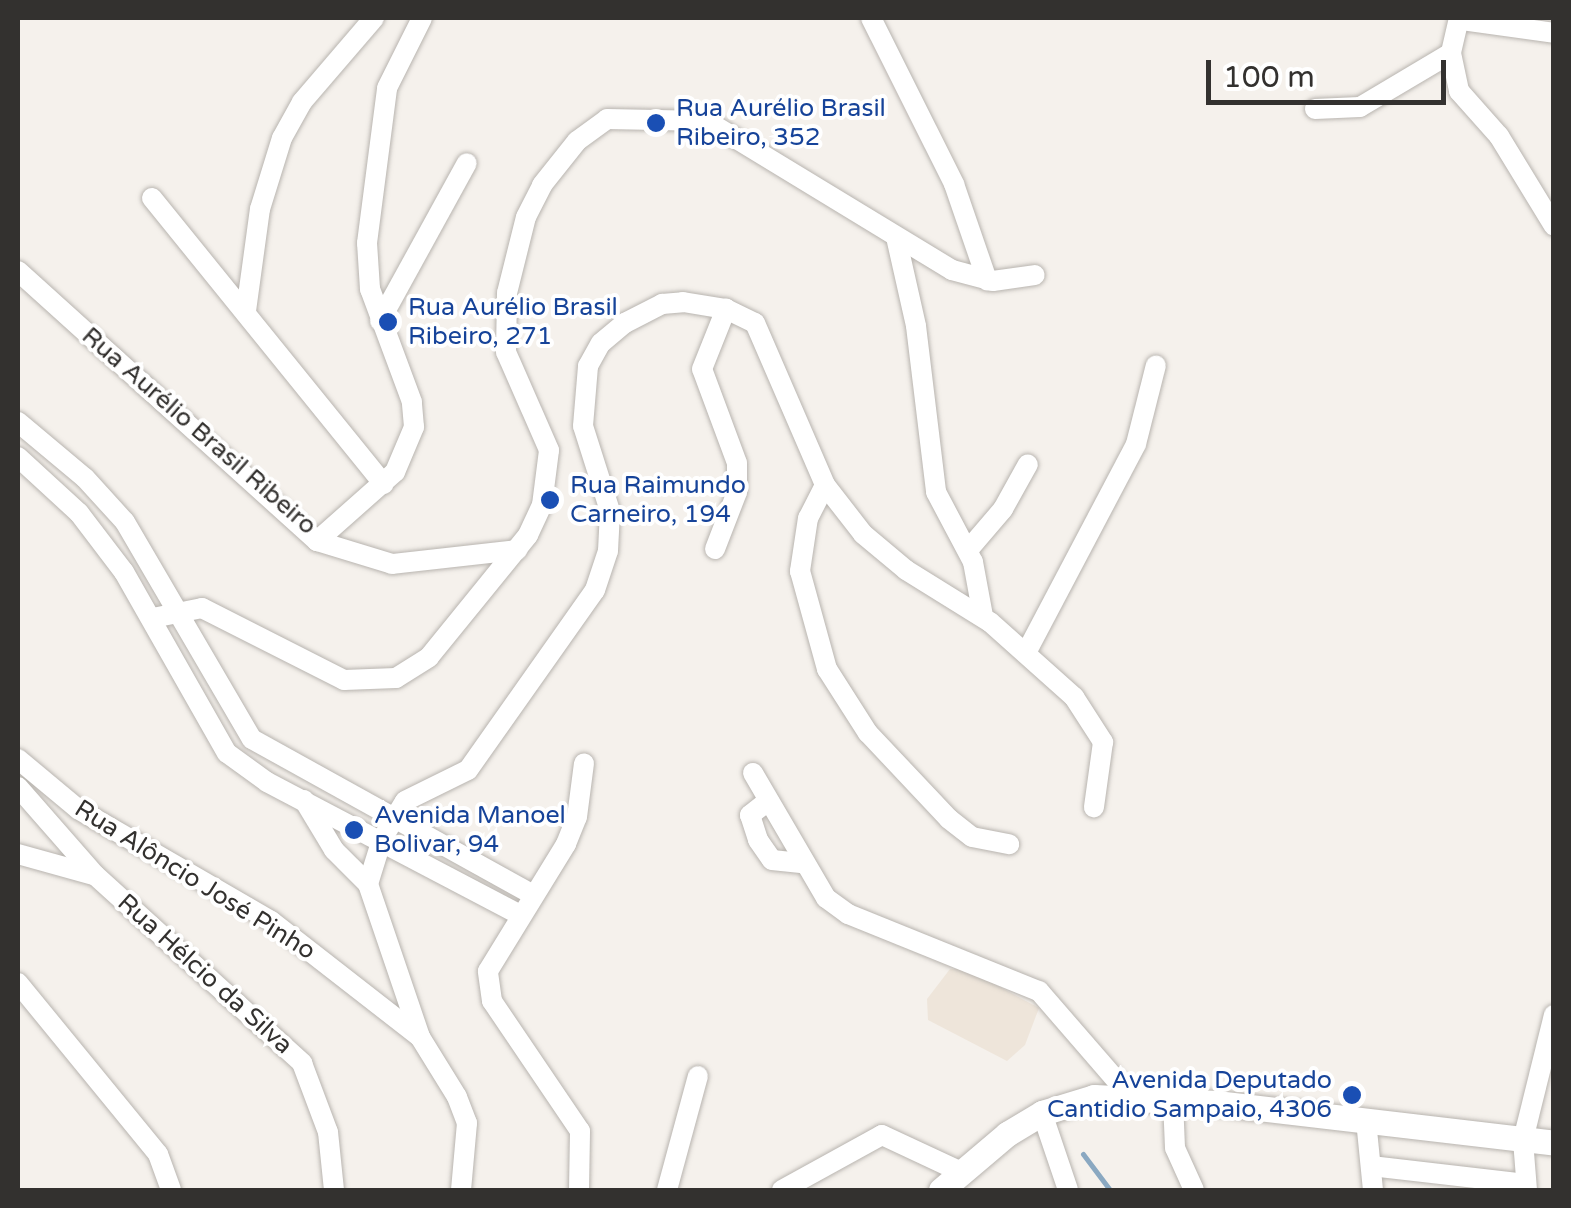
<!DOCTYPE html>
<meta charset="utf-8">
<style>
body{margin:0}
#map{position:relative;width:1571px;height:1208px;overflow:hidden;background:#f5f1ec;font-family:"Varela Round",sans-serif}
div>[style]{position:absolute}
[style*='--x']{left:calc(var(--x)*1px);top:calc(var(--y)*1px);width:calc(var(--w)*1px);rotate:calc(var(--a)*1deg)}
.built>*{inset:0;background:#eee5da}
.stream>*{height:5px;margin:-2.5px;padding:0 2.5px;transform-origin:2.5px;border-radius:2.5px;background:#8aa8c1}
.roads{filter:drop-shadow(0 0 2px #b8b4af) drop-shadow(0 0 2px #b8b4af)}
.minor>*{height:20px;margin:-10px;padding:0 10px;transform-origin:10px;border-radius:10px;background:#fff}
.major>*{height:25px;margin:-12.5px;padding:0 12.5px;transform-origin:12.5px;border-radius:12.5px;background:#fff}
.dots>*{width:28px;height:28px;translate:-50% -50%;box-sizing:border-box;border:5px solid #fff;border-radius:50%}
span{translate:-50% -50%;white-space:nowrap;text-align:center;line-height:1.15;-webkit-text-stroke:8px #fff;paint-order:stroke}
.transit-label{font-size:25px;color:#164399}
.left{translate:0 -50%;text-align:left}
.right{translate:-100% -50%;text-align:right}
.street-label{font-size:25px;color:#33312f}
.frame{position:absolute;inset:0;border:20px solid #33312f;pointer-events:none}
.scale{position:absolute;left:1206px;top:60px;width:240px;height:45px;box-sizing:border-box;border:5px solid #33312f;border-top:0;padding-left:12px;font-size:30px;line-height:35px;white-space:nowrap;color:#33312f;-webkit-text-stroke:8px #fff;paint-order:stroke}
</style>
<div id="map">
<div class="built">
<i style="clip-path:polygon(950px 969px,966px 969px,1039px 1008px,1025px 1045px,1007px 1061px,928px 1020px,927px 999px)"></i>
</div>
<div class="stream">
<i style="--x:1083;--y:1154;--w:45;--a:53.1"></i>
</div>
<div class="roads">
<div class="minor">
<i style="--x:871;--y:18;--w:186;--a:63.4"></i>
<i style="--x:954;--y:184;--w:102;--a:71"></i>
<i style="--x:1459;--y:18;--w:36;--a:103"></i>
<i style="--x:1451;--y:53;--w:39;--a:78"></i>
<i style="--x:1459;--y:91;--w:60;--a:48.4"></i>
<i style="--x:1499;--y:136;--w:105;--a:58.6"></i>
<i style="--x:1462;--y:20;--w:93;--a:8"></i>
<i style="--x:1315;--y:109;--w:45;--a:-2.5"></i>
<i style="--x:1360;--y:107;--w:106;--a:-30.7"></i>
<i style="--x:152;--y:198;--w:368;--a:51"></i>
<i style="--x:896;--y:237;--w:91;--a:77.3"></i>
<i style="--x:916;--y:326;--w:167;--a:83.1"></i>
<i style="--x:936;--y:492;--w:79;--a:62.1"></i>
<i style="--x:973;--y:562;--w:55;--a:79.5"></i>
<i style="--x:18;--y:271;--w:403;--a:42.1"></i>
<i style="--x:317;--y:541;--w:78;--a:17"></i>
<i style="--x:392;--y:564;--w:126;--a:-6.4"></i>
<i style="--x:246;--y:311;--w:103;--a:-82.2"></i>
<i style="--x:260;--y:209;--w:74;--a:-72.8"></i>
<i style="--x:282;--y:138;--w:41;--a:-60.9"></i>
<i style="--x:302;--y:102;--w:111;--a:-49.4"></i>
<i style="--x:380;--y:321;--w:180;--a:-61.2"></i>
<i style="--x:18;--y:422;--w:87;--a:39.9"></i>
<i style="--x:85;--y:478;--w:59;--a:47.7"></i>
<i style="--x:125;--y:522;--w:251;--a:59.7"></i>
<i style="--x:252;--y:739;--w:322;--a:29"></i>
<i style="--x:18;--y:457;--w:83;--a:42.6"></i>
<i style="--x:79;--y:513;--w:74;--a:52.7"></i>
<i style="--x:124;--y:572;--w:208;--a:60.4"></i>
<i style="--x:227;--y:753;--w:49;--a:35.9"></i>
<i style="--x:267;--y:782;--w:286;--a:27.7"></i>
<i style="--x:825;--y:485;--w:37;--a:117"></i>
<i style="--x:808;--y:518;--w:54;--a:98.6"></i>
<i style="--x:800;--y:571;--w:102;--a:74.6"></i>
<i style="--x:827;--y:669;--w:76;--a:57.4"></i>
<i style="--x:868;--y:733;--w:118;--a:46.7"></i>
<i style="--x:949;--y:819;--w:29;--a:38"></i>
<i style="--x:972;--y:837;--w:38;--a:11"></i>
<i style="--x:317;--y:541;--w:104;--a:-41.5"></i>
<i style="--x:395;--y:472;--w:49;--a:-67.1"></i>
<i style="--x:414;--y:427;--w:25;--a:-95"></i>
<i style="--x:412;--y:402;--w:121;--a:-110.4"></i>
<i style="--x:370;--y:289;--w:46;--a:-93.7"></i>
<i style="--x:367;--y:243;--w:156;--a:-82.6"></i>
<i style="--x:387;--y:88;--w:78;--a:-63.4"></i>
<i style="--x:715;--y:549;--w:61;--a:-68.9"></i>
<i style="--x:737;--y:492;--w:29;--a:-90"></i>
<i style="--x:737;--y:463;--w:100;--a:-110.4"></i>
<i style="--x:702;--y:369;--w:65;--a:-68.2"></i>
<i style="--x:968;--y:550;--w:54;--a:-49.5"></i>
<i style="--x:1003;--y:509;--w:51;--a:-60.9"></i>
<i style="--x:153;--y:618;--w:50;--a:-11.5"></i>
<i style="--x:202;--y:608;--w:159;--a:26.9"></i>
<i style="--x:344;--y:680;--w:52;--a:-2.2"></i>
<i style="--x:396;--y:678;--w:39;--a:-32"></i>
<i style="--x:429;--y:657;--w:157;--a:-50.9"></i>
<i style="--x:528;--y:535;--w:33;--a:-65"></i>
<i style="--x:542;--y:505;--w:55;--a:-82.7"></i>
<i style="--x:549;--y:450;--w:107;--a:-113.7"></i>
<i style="--x:506;--y:352;--w:59;--a:-89"></i>
<i style="--x:507;--y:293;--w:78;--a:-76"></i>
<i style="--x:526;--y:217;--w:36;--a:-63"></i>
<i style="--x:542;--y:185;--w:56;--a:-51.5"></i>
<i style="--x:577;--y:141;--w:37;--a:-36"></i>
<i style="--x:607;--y:119;--w:100;--a:1.1"></i>
<i style="--x:707;--y:121;--w:287;--a:31.3"></i>
<i style="--x:952;--y:270;--w:42;--a:15"></i>
<i style="--x:993;--y:281;--w:42;--a:-8.1"></i>
<i style="--x:1027;--y:651;--w:234;--a:-62.2"></i>
<i style="--x:1136;--y:444;--w:81;--a:-75.8"></i>
<i style="--x:18;--y:759;--w:78;--a:39.8"></i>
<i style="--x:78;--y:809;--w:223;--a:30.1"></i>
<i style="--x:271;--y:921;--w:189;--a:37.9"></i>
<i style="--x:753;--y:773;--w:145;--a:59.7"></i>
<i style="--x:826;--y:898;--w:27;--a:36"></i>
<i style="--x:848;--y:914;--w:206;--a:22"></i>
<i style="--x:1039;--y:991;--w:138;--a:49.1"></i>
<i style="--x:18;--y:787;--w:117;--a:48.8"></i>
<i style="--x:95;--y:875;--w:280;--a:42.2"></i>
<i style="--x:302;--y:1063;--w:74;--a:69.4"></i>
<i style="--x:328;--y:1132;--w:58;--a:84.1"></i>
<i style="--x:304;--y:800;--w:58;--a:59"></i>
<i style="--x:334;--y:850;--w:48;--a:45"></i>
<i style="--x:368;--y:884;--w:162;--a:71.2"></i>
<i style="--x:420;--y:1037;--w:70;--a:58.3"></i>
<i style="--x:457;--y:1097;--w:28;--a:69"></i>
<i style="--x:467;--y:1123;--w:67;--a:95.1"></i>
<i style="--x:768;--y:801;--w:23;--a:142"></i>
<i style="--x:750;--y:815;--w:26;--a:72"></i>
<i style="--x:758;--y:840;--w:24;--a:55"></i>
<i style="--x:772;--y:860;--w:29;--a:6"></i>
<i style="--x:18;--y:854;--w:78;--a:15.6"></i>
<i style="--x:368;--y:884;--w:47;--a:-72.7"></i>
<i style="--x:382;--y:839;--w:44;--a:-58.8"></i>
<i style="--x:405;--y:801;--w:70;--a:-26.2"></i>
<i style="--x:468;--y:770;--w:220;--a:-54.8"></i>
<i style="--x:595;--y:590;--w:41;--a:-71.6"></i>
<i style="--x:608;--y:551;--w:40;--a:-87.1"></i>
<i style="--x:610;--y:511;--w:89;--a:-107.6"></i>
<i style="--x:583;--y:426;--w:60;--a:-85.2"></i>
<i style="--x:588;--y:366;--w:26;--a:-61"></i>
<i style="--x:601;--y:343;--w:31;--a:-40"></i>
<i style="--x:625;--y:323;--w:42;--a:-27.2"></i>
<i style="--x:662;--y:304;--w:21;--a:-5"></i>
<i style="--x:683;--y:302;--w:44;--a:9.2"></i>
<i style="--x:726;--y:309;--w:32;--a:26"></i>
<i style="--x:755;--y:323;--w:176;--a:66.6"></i>
<i style="--x:825;--y:485;--w:62;--a:52.2"></i>
<i style="--x:863;--y:534;--w:56;--a:39.9"></i>
<i style="--x:906;--y:570;--w:99;--a:31.8"></i>
<i style="--x:990;--y:622;--w:113;--a:41.8"></i>
<i style="--x:1074;--y:697;--w:54;--a:57.2"></i>
<i style="--x:1103;--y:742;--w:66;--a:97.9"></i>
<i style="--x:18;--y:983;--w:221;--a:50.7"></i>
<i style="--x:158;--y:1154;--w:38;--a:70"></i>
<i style="--x:1173;--y:1100;--w:48;--a:87.6"></i>
<i style="--x:1175;--y:1148;--w:46;--a:65.7"></i>
<i style="--x:1042;--y:1113;--w:81;--a:71.3"></i>
<i style="--x:1366;--y:1120;--w:70;--a:84.3"></i>
<i style="--x:1371;--y:1166;--w:156;--a:6.6"></i>
<i style="--x:579;--y:1190;--w:59;--a:-89"></i>
<i style="--x:580;--y:1131;--w:157;--a:-124.1"></i>
<i style="--x:492;--y:1001;--w:30;--a:-98"></i>
<i style="--x:488;--y:971;--w:149;--a:-58.4"></i>
<i style="--x:566;--y:844;--w:29;--a:-68"></i>
<i style="--x:577;--y:817;--w:54;--a:-82.6"></i>
<i style="--x:667;--y:1190;--w:118;--a:-74.8"></i>
<i style="--x:782;--y:1190;--w:114;--a:-28.8"></i>
<i style="--x:882;--y:1135;--w:83;--a:25"></i>
<i style="--x:1527;--y:1190;--w:50;--a:-94.6"></i>
<i style="--x:1523;--y:1140;--w:129;--a:-76.1"></i>
</div>
<div class="major">
<i style="--x:941;--y:1190;--w:87;--a:-40.3"></i>
<i style="--x:1007;--y:1134;--w:41;--a:-31"></i>
<i style="--x:1042;--y:1113;--w:54;--a:-17.1"></i>
<i style="--x:1094;--y:1097;--w:122;--a:2.8"></i>
<i style="--x:1216;--y:1103;--w:340;--a:6.7"></i>
</div>
</div>
<div class="dots">
<i style="left:656px;top:123px;background:#1a4fb4"></i>
<i style="left:388px;top:322px;background:#1a4fb4"></i>
<i style="left:550px;top:500px;background:#1a4fb4"></i>
<i style="left:354px;top:830px;background:#1a4fb4"></i>
<i style="left:1352px;top:1095px;background:#1a4fb4"></i>
</div>
<div class="transit-label">
<span class="left" style="left:676px;top:123px">Rua Aurélio Brasil<br>Ribeiro, 352</span>
<span class="left" style="left:408px;top:322px">Rua Aurélio Brasil<br>Ribeiro, 271</span>
<span class="left" style="left:570px;top:500px">Rua Raimundo<br>Carneiro, 194</span>
<span class="left" style="left:374px;top:830px">Avenida Manoel<br>Bolivar, 94</span>
<span class="right" style="left:1332px;top:1095px">Avenida Deputado<br>Cantidio Sampaio, 4306</span>
</div>
<div class="street-label">
<span style="left:199px;top:431px;rotate:41deg">Rua Aurélio Brasil Ribeiro</span>
<span style="left:195px;top:880px;rotate:32deg">Rua Alôncio José Pinho</span>
<span style="left:205px;top:974px;rotate:42deg">Rua Hélcio da Silva</span>
</div>
<div class="frame"></div>
<div class="scale">100 m</div>
</div>
